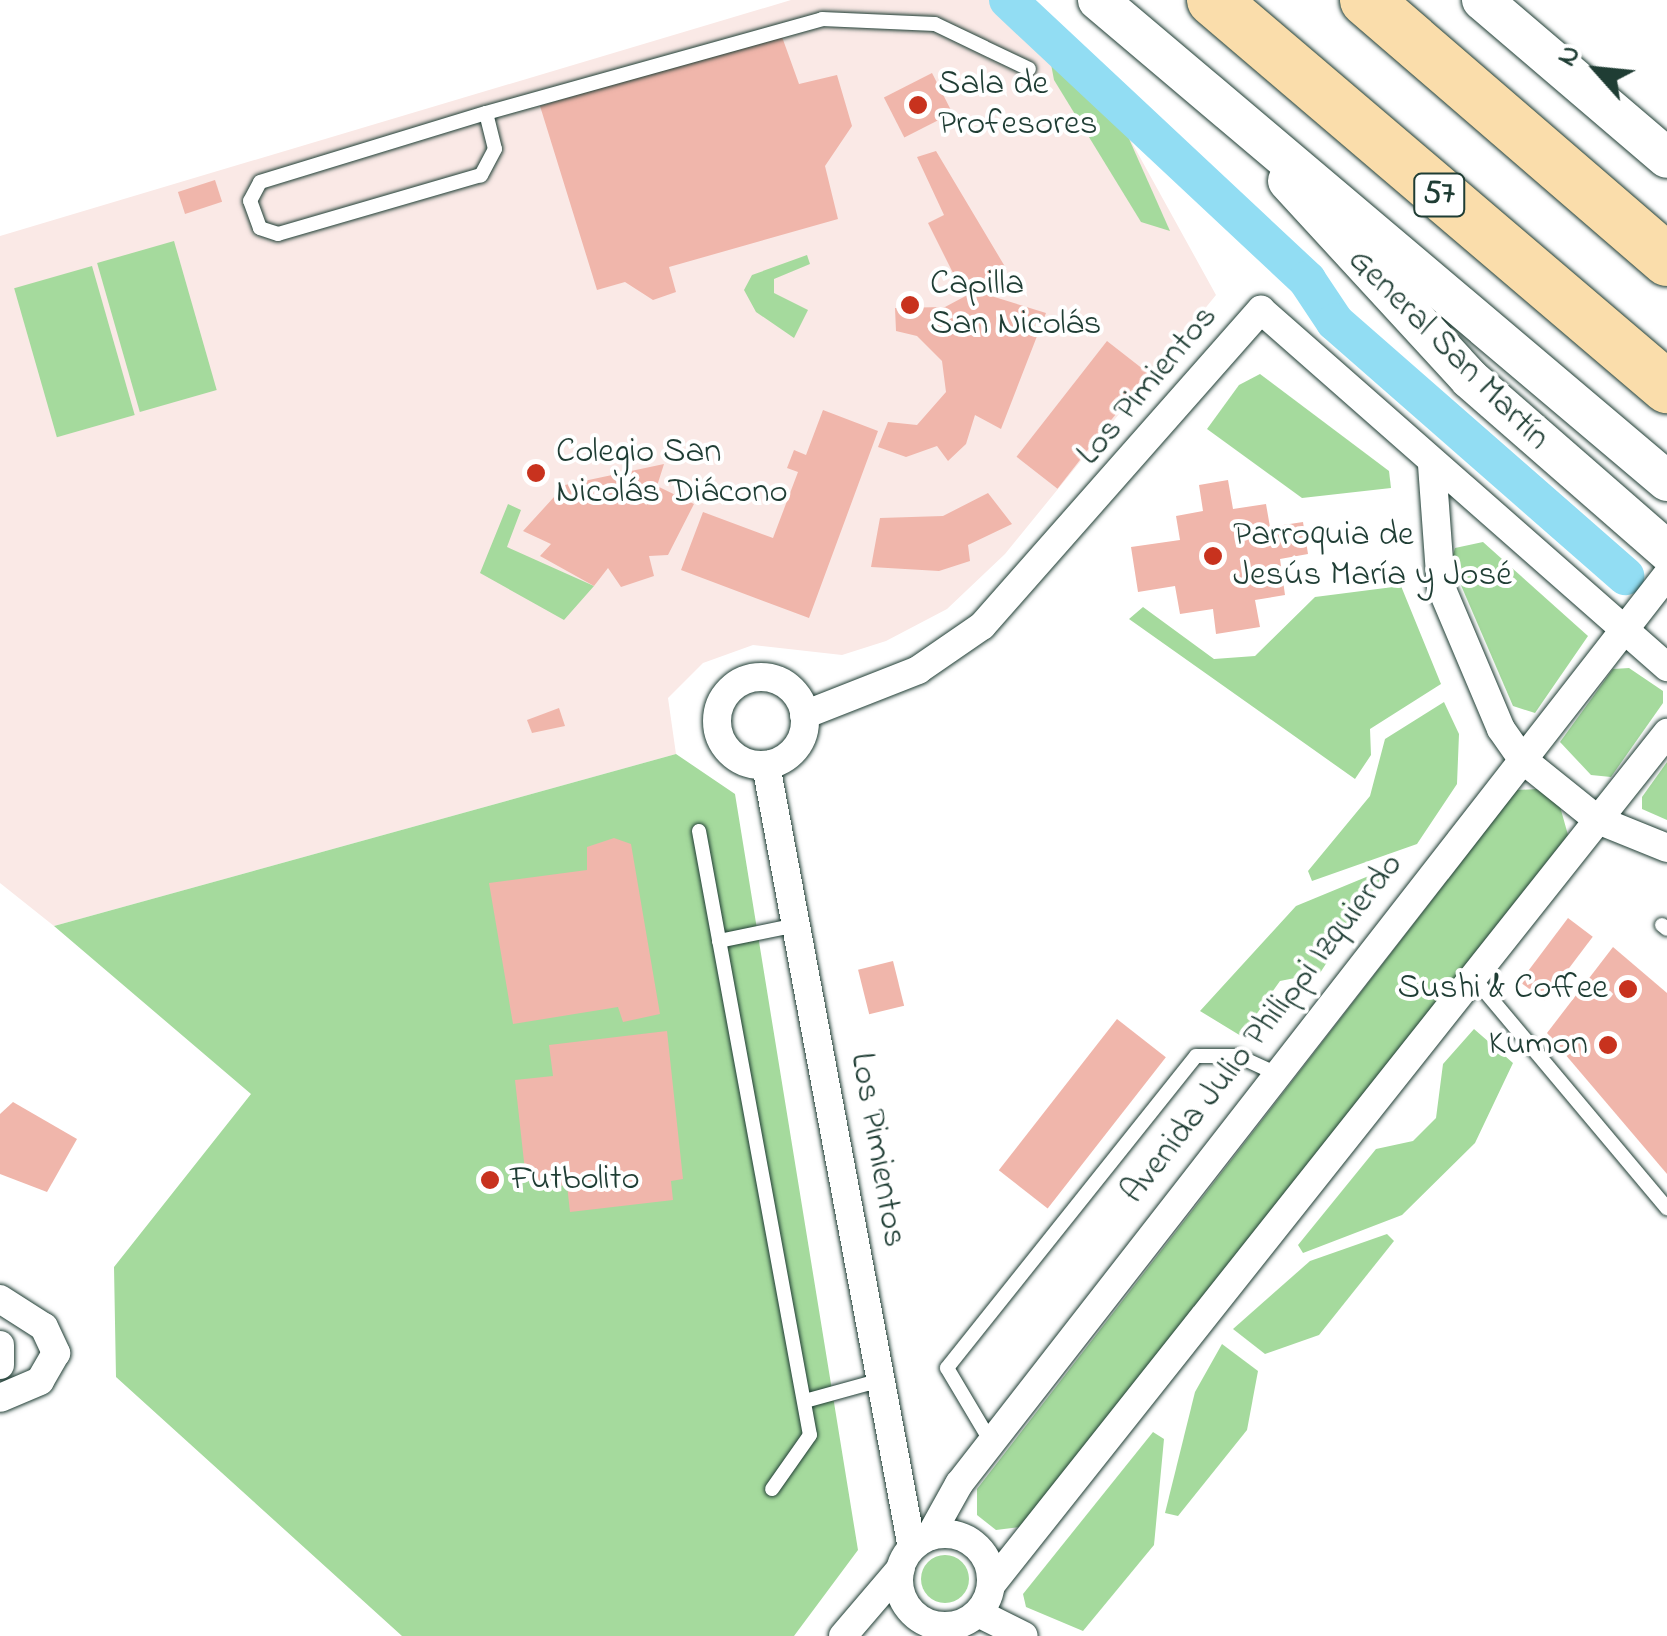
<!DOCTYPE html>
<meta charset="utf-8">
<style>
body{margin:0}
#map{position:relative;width:1667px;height:1636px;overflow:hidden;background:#fff;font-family:"Indie Flower",sans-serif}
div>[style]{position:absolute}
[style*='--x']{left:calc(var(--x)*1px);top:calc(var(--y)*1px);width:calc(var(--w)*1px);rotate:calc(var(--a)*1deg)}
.built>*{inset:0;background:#fae9e6}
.green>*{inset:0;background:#a5da9d;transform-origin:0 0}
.round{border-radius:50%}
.canal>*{height:38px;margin:-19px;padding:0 19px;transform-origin:19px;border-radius:19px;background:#92ddf3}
.building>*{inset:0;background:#f0b6ab;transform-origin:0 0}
.roads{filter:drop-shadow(0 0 2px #1f3d34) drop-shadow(0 0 2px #1f3d34)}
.lane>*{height:14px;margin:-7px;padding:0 7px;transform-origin:7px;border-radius:7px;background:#fff}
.street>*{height:28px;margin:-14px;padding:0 14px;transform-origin:14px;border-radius:14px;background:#fff}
.street>.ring{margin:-14px;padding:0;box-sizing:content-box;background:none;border:28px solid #fff;border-radius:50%}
.secondary>*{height:40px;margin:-20px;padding:0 20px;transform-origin:20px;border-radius:20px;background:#fff}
.highway>*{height:52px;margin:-26px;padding:0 26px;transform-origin:26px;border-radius:26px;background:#faddab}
.dots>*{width:28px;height:28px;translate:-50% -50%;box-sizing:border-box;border:5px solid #fff;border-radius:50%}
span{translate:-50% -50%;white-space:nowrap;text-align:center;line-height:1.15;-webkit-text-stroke:8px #fff;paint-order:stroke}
.shield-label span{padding:2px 8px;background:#fff;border:2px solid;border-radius:8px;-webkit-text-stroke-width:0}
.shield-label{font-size:32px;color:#1f3d34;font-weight:700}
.poi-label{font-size:35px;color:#1f3d34}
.left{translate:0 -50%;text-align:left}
.right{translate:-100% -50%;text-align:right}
.street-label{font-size:35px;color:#1f3d34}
.north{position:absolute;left:1547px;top:20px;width:100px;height:100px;-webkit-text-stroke:8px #fff;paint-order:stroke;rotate:297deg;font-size:28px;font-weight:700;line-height:40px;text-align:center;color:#1f3d34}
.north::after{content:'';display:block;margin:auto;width:35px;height:45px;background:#1f3d34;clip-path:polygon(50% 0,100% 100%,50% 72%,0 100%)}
</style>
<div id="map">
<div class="built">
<i style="clip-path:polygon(791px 0,992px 0,1126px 132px,1216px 295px,1005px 554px,947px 609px,886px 641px,842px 655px,753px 645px,703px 663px,668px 698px,676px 754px,54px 926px,0 883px,0 236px)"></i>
</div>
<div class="green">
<i style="clip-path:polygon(1048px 48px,1126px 132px,1170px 231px,1141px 222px,1054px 80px)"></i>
<i style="left:174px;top:241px;width:155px;height:80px;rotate:74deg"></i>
<i style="clip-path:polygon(807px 255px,810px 264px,774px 279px,774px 293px,808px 310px,794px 338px,756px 312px,744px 290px,752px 275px)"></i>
<i style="left:92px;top:266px;width:155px;height:81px;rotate:74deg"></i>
<i style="clip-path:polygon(1260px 374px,1389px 471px,1391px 488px,1302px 498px,1207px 429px,1239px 385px)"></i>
<i style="clip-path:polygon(508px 504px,521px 510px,507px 547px,594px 586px,564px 620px,480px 573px)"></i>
<i style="clip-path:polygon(1483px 542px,1588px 636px,1535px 713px,1513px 706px,1451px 562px,1455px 548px)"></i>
<i style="clip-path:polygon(1401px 586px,1441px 684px,1370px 729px,1371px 755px,1355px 779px,1129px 619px,1143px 607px,1214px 659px,1255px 656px,1315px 597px)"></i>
<i style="clip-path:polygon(1629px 668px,1663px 691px,1663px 703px,1611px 777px,1591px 775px,1560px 742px,1613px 669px)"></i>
<i style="clip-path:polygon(1444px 702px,1459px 734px,1457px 784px,1417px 844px,1312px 881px,1308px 871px,1370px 796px,1385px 739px)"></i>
<i style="clip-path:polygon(676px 754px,735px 794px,858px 1550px,794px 1636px,402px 1636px,116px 1377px,114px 1267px,251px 1094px,54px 926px)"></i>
<i style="clip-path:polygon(1667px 762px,1667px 820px,1642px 809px,1642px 797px)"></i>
<i style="clip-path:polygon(1537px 789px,1559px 803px,1568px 835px,1020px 1527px,996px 1530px,977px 1515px,977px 1489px,1517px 790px)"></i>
<i style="clip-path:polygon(1388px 868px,1320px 973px,1280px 981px,1241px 1036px,1200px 1011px,1296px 906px)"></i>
<i style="clip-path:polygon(1474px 1029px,1513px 1063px,1475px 1143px,1402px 1215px,1303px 1253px,1298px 1245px,1376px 1149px,1413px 1141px,1436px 1118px,1443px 1064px)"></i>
<i style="clip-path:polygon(1387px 1234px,1394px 1241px,1319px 1335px,1265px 1354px,1233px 1329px,1310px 1261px)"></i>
<i style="clip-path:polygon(1222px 1344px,1258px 1371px,1247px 1430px,1178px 1516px,1165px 1513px,1195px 1392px)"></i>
<i style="clip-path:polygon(1153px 1432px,1164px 1439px,1154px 1545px,1083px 1631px,1026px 1607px,1023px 1594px)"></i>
<i class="round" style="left:921px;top:1555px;width:48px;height:48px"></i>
</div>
<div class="canal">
<i style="--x:1008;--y:0;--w:410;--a:43.1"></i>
<i style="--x:1307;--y:280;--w:50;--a:56.3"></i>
<i style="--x:1335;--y:322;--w:386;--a:41.2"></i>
</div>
<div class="building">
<i style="clip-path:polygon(781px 34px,799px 84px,837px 75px,852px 126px,825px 166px,838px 219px,669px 267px,676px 292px,653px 300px,625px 282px,597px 290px,540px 106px)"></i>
<i style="left:932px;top:73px;width:45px;height:54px;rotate:63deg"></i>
<i style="clip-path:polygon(936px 151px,1007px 270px,963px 293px,928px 223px,944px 215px,917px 157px)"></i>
<i style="left:215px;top:180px;width:23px;height:39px;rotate:72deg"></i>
<i style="clip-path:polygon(975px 291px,1046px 313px,1001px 429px,975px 415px,966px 444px,948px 461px,937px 446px,906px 457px,878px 447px,888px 422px,917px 425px,946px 392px,942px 361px,917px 336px,896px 331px,895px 308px,945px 307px)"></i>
<i style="left:1107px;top:341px;width:52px;height:147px;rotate:38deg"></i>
<i style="clip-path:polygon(823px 410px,878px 431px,809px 618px,681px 570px,703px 512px,773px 538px,798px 472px,787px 468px,794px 450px,806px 455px)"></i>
<i style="clip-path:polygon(664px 464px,657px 486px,694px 504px,668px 555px,649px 556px,654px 576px,621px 587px,608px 568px,594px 586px,540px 556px,551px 544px,523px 531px,565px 485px)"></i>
<i style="clip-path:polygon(1228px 480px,1233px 509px,1266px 504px,1270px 527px,1303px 522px,1308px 554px,1280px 559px,1285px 595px,1255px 600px,1260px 627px,1216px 634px,1213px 609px,1180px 614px,1175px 586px,1138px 592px,1131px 547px,1180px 540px,1176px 516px,1203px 511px,1199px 485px)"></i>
<i style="clip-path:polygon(988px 493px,1012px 524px,968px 545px,970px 561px,939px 571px,871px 567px,880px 518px,943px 516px)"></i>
<i style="clip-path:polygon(559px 708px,565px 726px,532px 733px,527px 720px)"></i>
<i style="clip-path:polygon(614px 838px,631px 844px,660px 1014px,623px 1022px,618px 1007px,513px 1024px,489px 883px,587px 870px,587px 847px)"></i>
<i style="left:1568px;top:918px;width:31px;height:80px;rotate:37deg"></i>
<i style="clip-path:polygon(1613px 947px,1667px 993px,1667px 1174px,1547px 1033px)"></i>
<i style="left:893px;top:961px;width:46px;height:36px;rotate:76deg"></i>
<i style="left:1117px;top:1019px;width:62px;height:192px;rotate:38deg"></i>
<i style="clip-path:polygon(667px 1031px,683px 1179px,671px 1181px,673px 1200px,570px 1212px,567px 1185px,543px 1188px,525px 1171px,515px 1080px,553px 1076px,549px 1045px)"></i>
<i style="clip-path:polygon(13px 1102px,77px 1139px,47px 1192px,0 1174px,0 1114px)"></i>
</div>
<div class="roads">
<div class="lane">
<i style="--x:486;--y:113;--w:37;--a:76"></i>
<i style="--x:495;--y:149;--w:30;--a:118"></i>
<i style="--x:481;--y:175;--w:211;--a:163.8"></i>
<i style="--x:278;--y:234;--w:19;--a:-162"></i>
<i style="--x:260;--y:228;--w:29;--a:-110"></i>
<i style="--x:250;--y:201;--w:21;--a:-62"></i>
<i style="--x:260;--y:182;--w:236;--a:-17"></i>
<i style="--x:486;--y:113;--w:349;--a:-15.6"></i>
<i style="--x:822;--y:19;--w:113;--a:2.5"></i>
<i style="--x:935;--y:24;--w:104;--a:25.6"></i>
<i style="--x:699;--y:831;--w:614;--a:79.59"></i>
<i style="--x:810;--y:1435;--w:66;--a:125.1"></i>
<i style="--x:1662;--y:925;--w:6;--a:39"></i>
<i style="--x:719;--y:941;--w:80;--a:-11.6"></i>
<i style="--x:1473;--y:977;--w:302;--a:50"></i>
<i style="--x:805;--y:1401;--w:79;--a:-15.4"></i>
<i style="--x:991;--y:1442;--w:86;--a:-120.7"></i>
<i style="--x:947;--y:1368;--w:399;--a:-51.4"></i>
<i style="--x:1196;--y:1056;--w:42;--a:0"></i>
<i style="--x:1238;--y:1056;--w:41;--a:24.7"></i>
</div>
<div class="street">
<i style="--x:1432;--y:465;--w:122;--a:85.8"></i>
<i style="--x:1441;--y:587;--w:154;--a:67.1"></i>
<i style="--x:1501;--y:729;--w:37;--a:55"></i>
<i style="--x:1522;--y:759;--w:97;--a:38.8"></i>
<i style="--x:1598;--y:820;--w:74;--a:22.1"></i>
<i class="ring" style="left:717px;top:677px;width:60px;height:60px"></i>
<i style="--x:804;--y:715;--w:123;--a:-21.5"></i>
<i style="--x:918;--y:670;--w:78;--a:-34.5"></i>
<i style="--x:982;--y:626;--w:422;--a:-48.6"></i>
<i style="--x:1261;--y:310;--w:541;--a:41.33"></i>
<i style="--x:766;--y:765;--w:796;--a:79.44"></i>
<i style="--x:0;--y:1299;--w:52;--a:32.5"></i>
<i style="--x:44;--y:1327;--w:29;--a:65"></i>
<i style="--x:56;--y:1353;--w:32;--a:120"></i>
<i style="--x:40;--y:1381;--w:43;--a:157"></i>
<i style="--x:0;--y:1345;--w:20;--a:90"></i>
<i class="ring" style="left:899px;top:1534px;width:64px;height:64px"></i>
<i style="--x:930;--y:1536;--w:60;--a:-60.9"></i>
<i style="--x:959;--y:1484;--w:1152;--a:-52.09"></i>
<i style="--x:991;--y:1585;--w:1088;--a:-51.57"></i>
<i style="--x:978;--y:1613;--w:51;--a:26.6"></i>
<i style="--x:843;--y:1636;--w:89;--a:-49.5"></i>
</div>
<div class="secondary">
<i style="--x:1098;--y:0;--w:745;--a:40.21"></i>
<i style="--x:1482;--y:0;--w:243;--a:40.5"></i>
<i style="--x:1288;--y:181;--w:269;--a:47.4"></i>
<i style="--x:1470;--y:379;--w:262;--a:41.1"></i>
</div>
<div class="highway">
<i style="--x:1213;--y:0;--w:597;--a:40.45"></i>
<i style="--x:1366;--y:0;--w:398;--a:40.8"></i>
</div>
</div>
<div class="dots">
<i style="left:918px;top:105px;background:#c8321e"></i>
<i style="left:910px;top:305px;background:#c8321e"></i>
<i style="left:536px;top:473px;background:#c8321e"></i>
<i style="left:1213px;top:556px;background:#c8321e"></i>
<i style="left:1628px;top:989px;background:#c8321e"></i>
<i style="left:1608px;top:1045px;background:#c8321e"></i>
<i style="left:490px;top:1180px;background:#c8321e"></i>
</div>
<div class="shield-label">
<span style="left:1439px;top:195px">57</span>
</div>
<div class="poi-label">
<span class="left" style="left:938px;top:105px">Sala de<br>Profesores</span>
<span class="left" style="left:930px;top:305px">Capilla<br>San Nicolás</span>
<span class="left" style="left:556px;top:473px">Colegio San<br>Nicolás Diácono</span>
<span class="left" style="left:1233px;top:556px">Parroquia de<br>Jesús María y José</span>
<span class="right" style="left:1608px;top:989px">Sushi &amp; Coffee</span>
<span class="right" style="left:1588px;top:1045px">Kumon</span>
<span class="left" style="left:510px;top:1180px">Futbolito</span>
</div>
<div class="street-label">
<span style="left:1448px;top:350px;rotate:45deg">General San Martín</span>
<span style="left:1148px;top:386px;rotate:-50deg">Los Pimientos</span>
<span style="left:1263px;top:1029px;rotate:-52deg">Avenida Julio Philippi Izquierdo</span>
<span style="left:877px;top:1150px;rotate:80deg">Los Pimientos</span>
</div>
<div class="north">N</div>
</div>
